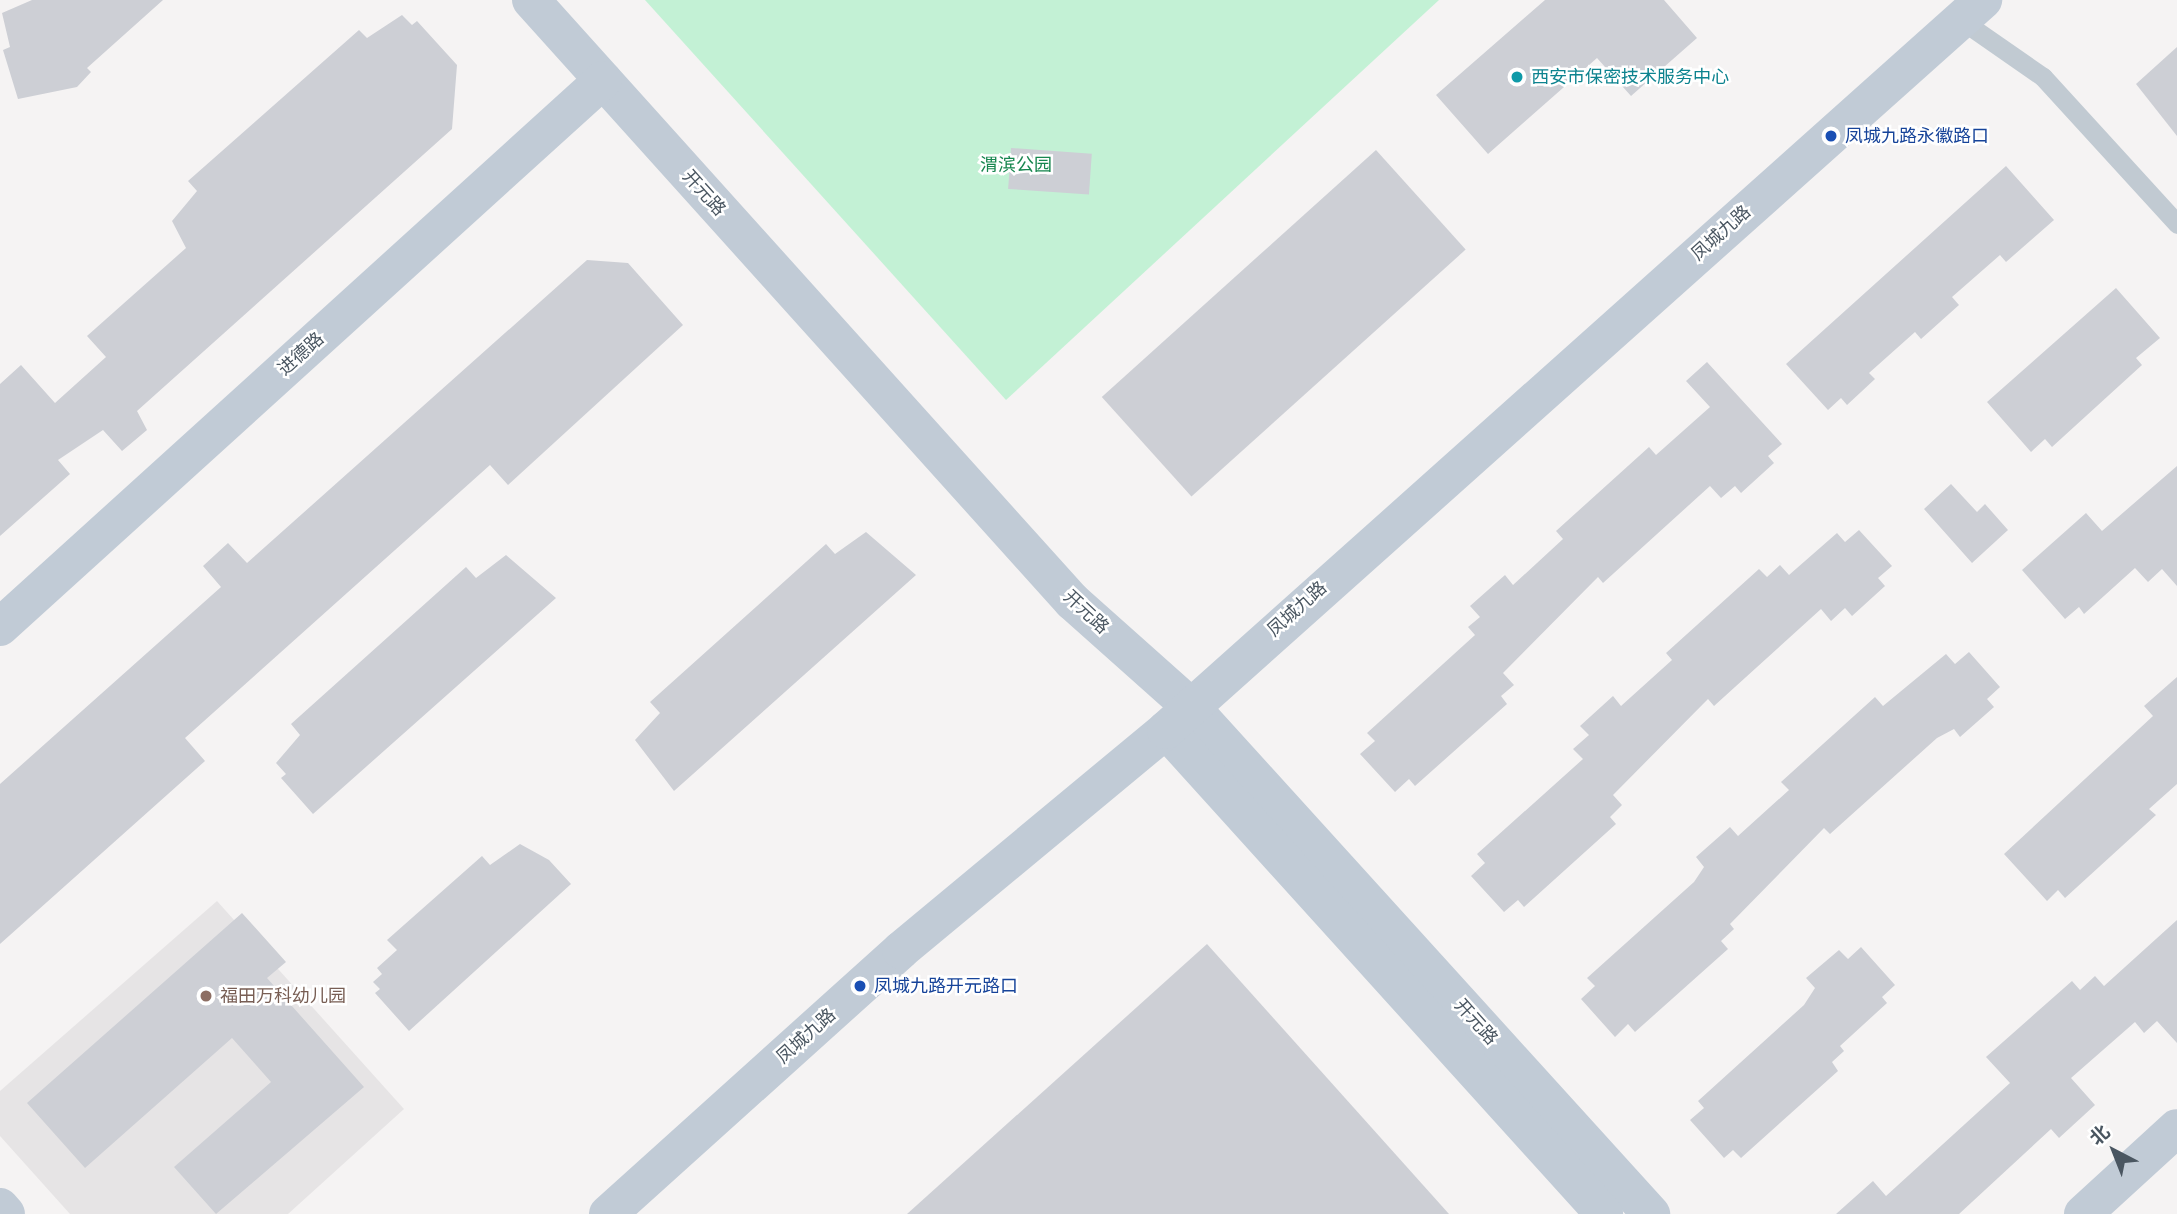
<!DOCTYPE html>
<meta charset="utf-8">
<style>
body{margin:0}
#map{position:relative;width:2177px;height:1214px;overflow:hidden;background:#f5f3f3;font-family:Poppins,"Noto Sans SC",sans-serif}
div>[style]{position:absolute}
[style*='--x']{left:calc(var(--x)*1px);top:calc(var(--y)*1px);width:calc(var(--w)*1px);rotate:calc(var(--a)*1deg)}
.education>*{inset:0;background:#e6e4e5}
.green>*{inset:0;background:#c3f1d5}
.building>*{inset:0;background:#cdcfd5;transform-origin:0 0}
.lane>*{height:19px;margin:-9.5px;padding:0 9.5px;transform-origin:9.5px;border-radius:9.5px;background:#c1cad2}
.secondary>*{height:38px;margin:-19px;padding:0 19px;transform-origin:19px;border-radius:19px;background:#c1cbd6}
.dots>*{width:19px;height:19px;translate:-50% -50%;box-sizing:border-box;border:4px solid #fff;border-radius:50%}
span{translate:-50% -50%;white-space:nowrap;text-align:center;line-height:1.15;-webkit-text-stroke:5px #fff;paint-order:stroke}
.culture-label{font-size:18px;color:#0d838f}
.left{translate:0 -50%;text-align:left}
.transit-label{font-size:18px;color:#164399}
.park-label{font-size:18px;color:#17864f}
.street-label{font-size:18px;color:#4a5661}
.education-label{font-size:18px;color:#785e54}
.north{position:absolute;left:2079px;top:1116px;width:70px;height:70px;-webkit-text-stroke:5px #fff;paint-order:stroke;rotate:318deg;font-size:19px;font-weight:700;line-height:28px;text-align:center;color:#4a5661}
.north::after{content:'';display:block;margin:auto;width:24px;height:32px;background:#4a5661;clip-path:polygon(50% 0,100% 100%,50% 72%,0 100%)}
</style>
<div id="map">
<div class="education">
<i style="clip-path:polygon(217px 901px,404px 1109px,288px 1214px,70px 1214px,0 1136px,0 1091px)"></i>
</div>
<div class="green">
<i style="clip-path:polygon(645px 0,1439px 0,1006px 400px)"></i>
</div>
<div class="building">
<i style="clip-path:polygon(32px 0,163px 0,87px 68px,91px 72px,77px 87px,18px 99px,3px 50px,10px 47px,2px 13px)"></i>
<i style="clip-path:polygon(1545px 0,1664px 0,1697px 38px,1631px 96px,1597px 58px,1488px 154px,1436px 95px)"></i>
<i style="clip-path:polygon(402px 15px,412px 25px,417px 21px,457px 65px,452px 129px,137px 411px,147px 430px,122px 451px,103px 430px,58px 460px,70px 474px,0 536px,0 384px,21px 365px,55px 403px,106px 357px,87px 336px,186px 248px,172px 221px,197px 191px,188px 181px,359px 30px,367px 38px)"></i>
<i style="clip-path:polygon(2177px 47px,2177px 136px,2136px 84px)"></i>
<i style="left:1011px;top:148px;width:81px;height:41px;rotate:4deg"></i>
<i style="left:1376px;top:150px;width:134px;height:369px;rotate:48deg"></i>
<i style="clip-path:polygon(2006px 166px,2054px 220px,2006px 262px,2000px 255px,1952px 297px,1959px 305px,1921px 339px,1915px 332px,1869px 373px,1875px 379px,1847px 405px,1841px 398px,1828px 410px,1786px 364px)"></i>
<i style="clip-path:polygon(587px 260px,628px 263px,683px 325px,508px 485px,490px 465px,185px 738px,205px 761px,0 944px,0 784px,221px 587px,203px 566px,228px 543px,247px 563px)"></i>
<i style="clip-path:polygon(2116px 288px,2160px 338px,2136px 358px,2142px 365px,2052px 447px,2045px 439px,2031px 452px,1987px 402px)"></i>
<i style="clip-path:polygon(1707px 362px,1782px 444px,1768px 456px,1774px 463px,1741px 493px,1735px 486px,1721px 498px,1710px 486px,1603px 583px,1598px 577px,1503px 673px,1514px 685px,1501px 696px,1507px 704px,1415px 786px,1409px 779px,1395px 792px,1360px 754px,1375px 741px,1367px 733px,1475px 635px,1468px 627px,1480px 617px,1470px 606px,1505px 575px,1513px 585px,1563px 539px,1556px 531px,1649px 447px,1656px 455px,1710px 407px,1686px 381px)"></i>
<i style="clip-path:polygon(2177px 466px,2177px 586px,2162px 569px,2148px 582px,2135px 568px,2084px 614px,2079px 607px,2065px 619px,2022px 570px,2086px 513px,2102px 531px)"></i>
<i style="clip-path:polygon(1951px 484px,1977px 512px,1985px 504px,2008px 530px,1972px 563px,1924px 509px)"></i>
<i style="clip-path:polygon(1859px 530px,1892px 566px,1878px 578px,1885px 586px,1852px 616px,1845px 608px,1831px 621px,1821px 609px,1714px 706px,1708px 699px,1613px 795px,1622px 805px,1610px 817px,1616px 824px,1524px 907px,1518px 900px,1504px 912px,1471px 876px,1485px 863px,1477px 854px,1583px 759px,1573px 749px,1589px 735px,1580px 726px,1613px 696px,1621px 706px,1672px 660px,1666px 653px,1759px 569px,1767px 577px,1780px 565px,1789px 575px,1837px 533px,1845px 542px)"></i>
<i style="clip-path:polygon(866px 532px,916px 575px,674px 791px,635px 740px,660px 713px,650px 702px,826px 544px,835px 554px)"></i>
<i style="clip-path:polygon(506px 555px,556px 598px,313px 814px,281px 778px,286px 774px,276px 763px,300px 735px,291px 724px,466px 567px,476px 578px)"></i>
<i style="clip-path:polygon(1969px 652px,2000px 687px,1987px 699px,1994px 707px,1960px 737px,1954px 729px,1937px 738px,1830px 834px,1824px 828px,1730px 924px,1734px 929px,1721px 941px,1728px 949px,1635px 1032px,1628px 1024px,1615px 1037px,1581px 999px,1595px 986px,1587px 978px,1694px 882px,1704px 867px,1696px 857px,1730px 827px,1738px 836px,1789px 790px,1781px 782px,1875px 697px,1883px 706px,1946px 654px,1955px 664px)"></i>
<i style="clip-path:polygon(2177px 677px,2177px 784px,2149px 809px,2156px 815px,2065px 898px,2058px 890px,2047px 901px,2004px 854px,2153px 716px,2144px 706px)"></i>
<i style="clip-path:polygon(520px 844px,549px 860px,571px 884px,409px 1031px,375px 993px,380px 989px,373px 982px,382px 974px,377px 968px,397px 950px,387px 940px,482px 856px,490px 865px)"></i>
<i style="clip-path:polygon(242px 913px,286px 962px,267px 978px,364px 1087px,216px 1214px,174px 1167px,271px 1082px,232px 1038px,85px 1168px,27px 1103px)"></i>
<i style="clip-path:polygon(2177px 920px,2177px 1043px,2157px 1021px,2144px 1033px,2135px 1022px,2071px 1078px,2095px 1105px,2059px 1138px,2051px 1129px,1959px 1214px,1836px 1214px,1873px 1181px,1886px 1196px,2010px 1083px,1986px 1057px,2072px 981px,2080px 990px,2095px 976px,2104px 986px)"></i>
<i style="clip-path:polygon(1207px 944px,1449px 1214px,907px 1214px)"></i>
<i style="clip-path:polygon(1861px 947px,1895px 985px,1882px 997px,1887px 1003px,1840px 1046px,1844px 1051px,1832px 1062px,1838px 1071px,1741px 1158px,1733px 1150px,1724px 1158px,1690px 1120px,1704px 1108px,1698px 1101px,1804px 1005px,1815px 988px,1806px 978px,1839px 950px,1848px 959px)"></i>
</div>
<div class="lane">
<i style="--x:1961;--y:20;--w:100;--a:34.8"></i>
<i style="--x:2043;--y:77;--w:199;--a:47.6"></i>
</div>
<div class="secondary">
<i style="--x:531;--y:0;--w:809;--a:48.01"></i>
<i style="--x:1072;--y:601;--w:159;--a:41.7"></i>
<i style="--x:1191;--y:707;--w:685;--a:47.78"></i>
<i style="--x:0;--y:627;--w:814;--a:-42.21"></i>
<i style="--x:1166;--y:730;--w:653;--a:47.86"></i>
<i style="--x:0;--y:1207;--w:9;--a:49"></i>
<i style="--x:608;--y:1214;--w:394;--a:-42"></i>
<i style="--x:901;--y:950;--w:344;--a:-39.7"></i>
<i style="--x:1166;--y:730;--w:1096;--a:-41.78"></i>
<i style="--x:2083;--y:1214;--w:127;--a:-42.5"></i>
</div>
<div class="dots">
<i style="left:1517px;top:77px;background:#0f9aa8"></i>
<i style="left:1831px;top:136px;background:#1a4fb4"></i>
<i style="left:860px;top:986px;background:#1a4fb4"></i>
<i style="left:206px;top:996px;background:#8d6e63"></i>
</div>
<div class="culture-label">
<span class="left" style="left:1531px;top:77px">西安市保密技术服务中心</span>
</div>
<div class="transit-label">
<span class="left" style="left:1845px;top:136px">凤城九路永徽路口</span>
<span class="left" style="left:874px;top:986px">凤城九路开元路口</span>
</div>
<div class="park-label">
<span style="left:1016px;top:165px">渭滨公园</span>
</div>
<div class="street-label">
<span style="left:704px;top:193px;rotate:48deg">开元路</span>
<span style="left:1721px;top:233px;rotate:-42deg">凤城九路</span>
<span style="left:301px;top:354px;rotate:-42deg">进德路</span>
<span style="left:1297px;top:609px;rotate:-42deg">凤城九路</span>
<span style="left:1086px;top:612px;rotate:43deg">开元路</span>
<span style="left:1476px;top:1022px;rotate:48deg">开元路</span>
<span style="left:806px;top:1036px;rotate:-42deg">凤城九路</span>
</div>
<div class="education-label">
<span class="left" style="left:220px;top:996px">福田万科幼儿园</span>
</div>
<div class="north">北</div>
</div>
